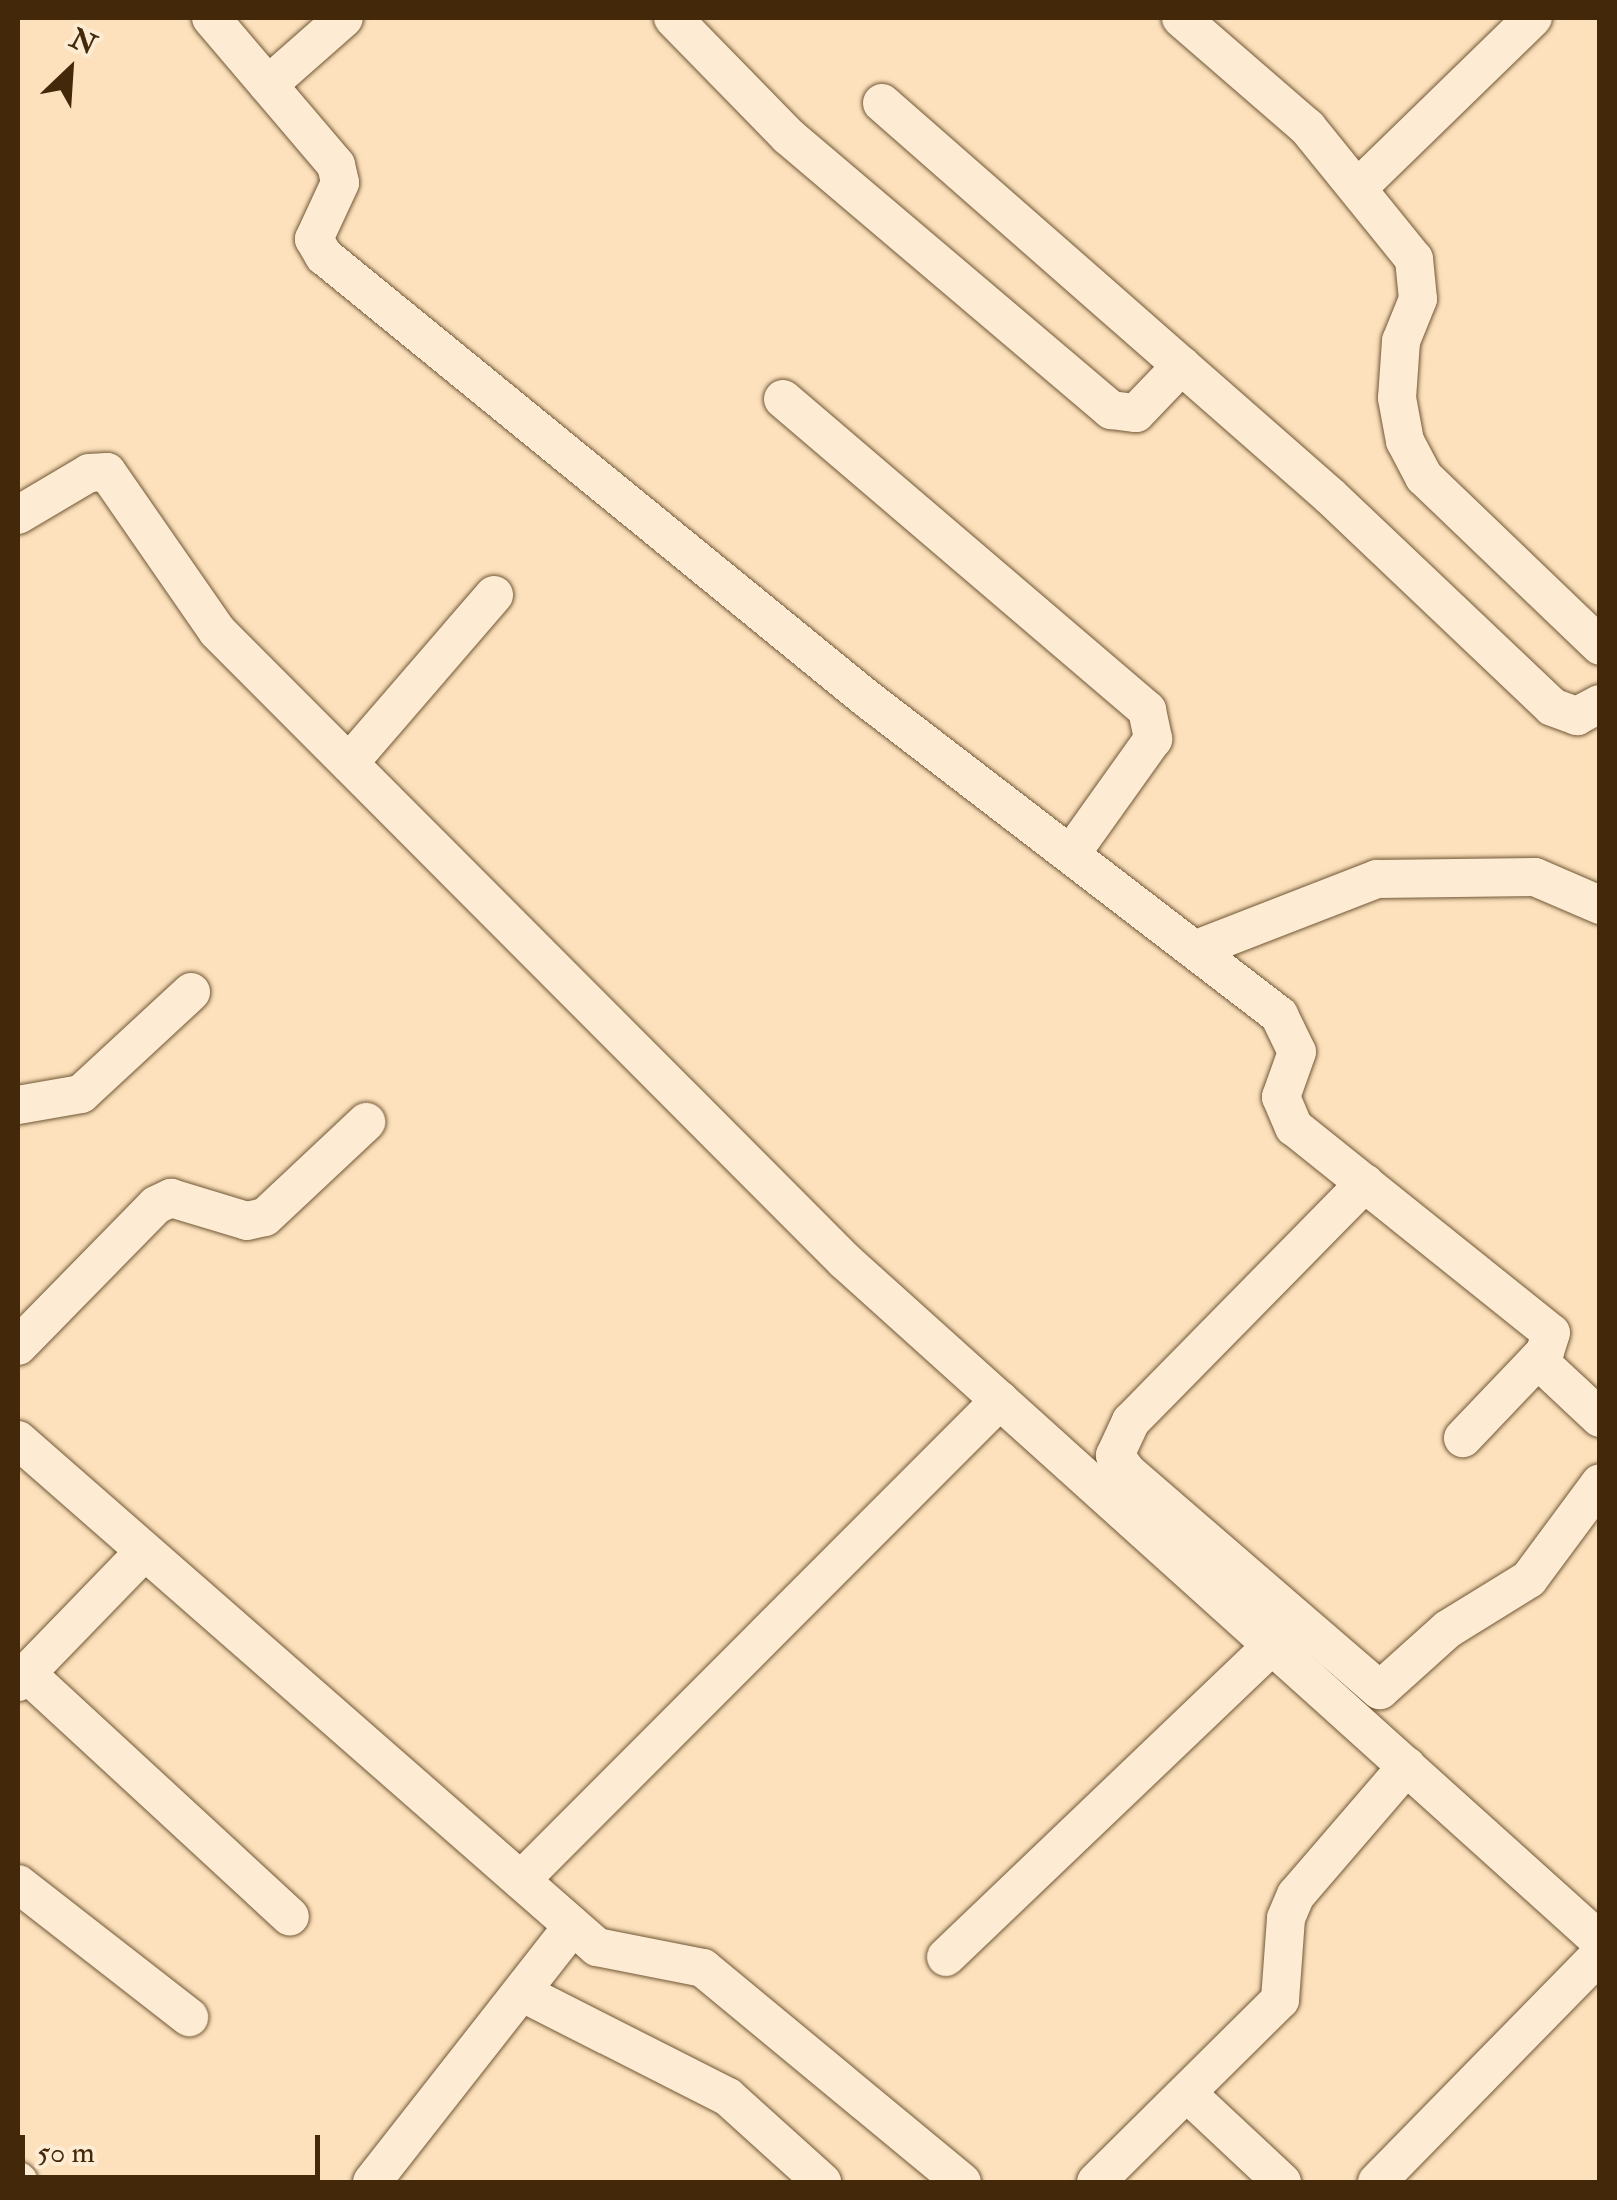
<!DOCTYPE html>
<style>
body{margin:0}
#map{position:relative;width:1617px;height:2200px;overflow:hidden;background:#fce1bc;font-family:"IM FELL Double Pica",serif}
div>[style]{position:absolute}
[style*='--x']{left:calc(var(--x)*1px);top:calc(var(--y)*1px);width:calc(var(--w)*1px);rotate:calc(var(--a)*1deg)}
.roads{filter:drop-shadow(0 0 2px #715736) drop-shadow(0 0 2px #715736)}
.street>*{height:38px;margin:-19px;padding:0 19px;transform-origin:19px;border-radius:19px;background:#fdecd3}
span{translate:-50% -50%;white-space:nowrap;text-align:center;line-height:1.15;-webkit-text-stroke:8px #fdecd3;paint-order:stroke}
.frame{position:absolute;inset:0;border:20px solid #432909;pointer-events:none}
.north{position:absolute;left:20px;top:20px;width:100px;height:100px;-webkit-text-stroke:8px #fdecd3;paint-order:stroke;rotate:25deg;font-size:28px;font-weight:700;line-height:40px;text-align:center;color:#432909}
.north::after{content:'';display:block;margin:auto;width:35px;height:45px;background:#432909;clip-path:polygon(50% 0,100% 100%,50% 72%,0 100%)}
.scale{position:absolute;left:20px;top:2135px;width:300px;height:45px;box-sizing:border-box;border:5px solid #432909;border-top:0;padding-left:12px;font-size:30px;line-height:35px;white-space:nowrap;color:#432909;-webkit-text-stroke:8px #fdecd3;paint-order:stroke}
</style>
<div id="map">
<div class="roads">
<div class="street">
<i style="--x:211;--y:18;--w:193;--a:49.6"></i>
<i style="--x:336;--y:165;--w:18;--a:77"></i>
<i style="--x:340;--y:183;--w:62;--a:114.9"></i>
<i style="--x:314;--y:239;--w:20;--a:60"></i>
<i style="--x:324;--y:256;--w:699;--a:39.2"></i>
<i style="--x:866;--y:698;--w:521;--a:37.51"></i>
<i style="--x:1279;--y:1015;--w:41;--a:64.1"></i>
<i style="--x:1297;--y:1052;--w:48;--a:109.6"></i>
<i style="--x:1281;--y:1097;--w:33;--a:67"></i>
<i style="--x:1294;--y:1127;--w:329;--a:38.7"></i>
<i style="--x:1551;--y:1333;--w:20;--a:108"></i>
<i style="--x:1545;--y:1352;--w:119;--a:133.6"></i>
<i style="--x:673;--y:18;--w:165;--a:45.7"></i>
<i style="--x:788;--y:136;--w:424;--a:40.3"></i>
<i style="--x:1111;--y:410;--w:25;--a:7"></i>
<i style="--x:1136;--y:413;--w:66;--a:-46.2"></i>
<i style="--x:1181;--y:18;--w:167;--a:40.9"></i>
<i style="--x:1307;--y:127;--w:170;--a:51"></i>
<i style="--x:1414;--y:259;--w:40;--a:84.3"></i>
<i style="--x:1418;--y:299;--w:45;--a:112"></i>
<i style="--x:1401;--y:341;--w:57;--a:94"></i>
<i style="--x:1397;--y:398;--w:44;--a:79.5"></i>
<i style="--x:1405;--y:441;--w:41;--a:62.2"></i>
<i style="--x:1424;--y:477;--w:244;--a:43.8"></i>
<i style="--x:268;--y:85;--w:101;--a:-41.4"></i>
<i style="--x:882;--y:103;--w:596;--a:41.26"></i>
<i style="--x:1330;--y:496;--w:306;--a:43.5"></i>
<i style="--x:1552;--y:707;--w:27;--a:20"></i>
<i style="--x:1577;--y:716;--w:26;--a:-28"></i>
<i style="--x:1360;--y:186;--w:241;--a:-44.2"></i>
<i style="--x:783;--y:399;--w:479;--a:40.5"></i>
<i style="--x:1147;--y:710;--w:30;--a:78"></i>
<i style="--x:1153;--y:739;--w:141;--a:125.5"></i>
<i style="--x:18;--y:515;--w:82;--a:-30.6"></i>
<i style="--x:89;--y:473;--w:18;--a:-3"></i>
<i style="--x:107;--y:472;--w:193;--a:55.3"></i>
<i style="--x:217;--y:631;--w:890;--a:45.09"></i>
<i style="--x:845;--y:1261;--w:1016;--a:42.01"></i>
<i style="--x:349;--y:763;--w:222;--a:-49.2"></i>
<i style="--x:1199;--y:948;--w:191;--a:-21.2"></i>
<i style="--x:1377;--y:879;--w:158;--a:-0.7"></i>
<i style="--x:1535;--y:877;--w:71;--a:23.3"></i>
<i style="--x:18;--y:1105;--w:64;--a:-9.9"></i>
<i style="--x:81;--y:1094;--w:150;--a:-42.8"></i>
<i style="--x:1365;--y:1183;--w:334;--a:134.5"></i>
<i style="--x:1131;--y:1421;--w:38;--a:115"></i>
<i style="--x:1115;--y:1455;--w:21;--a:55"></i>
<i style="--x:1127;--y:1472;--w:334;--a:40.8"></i>
<i style="--x:1380;--y:1690;--w:91;--a:-41.9"></i>
<i style="--x:1448;--y:1629;--w:95;--a:-31.7"></i>
<i style="--x:1529;--y:1579;--w:119;--a:-53.5"></i>
<i style="--x:18;--y:1346;--w:197;--a:-45.6"></i>
<i style="--x:156;--y:1205;--w:17;--a:-25"></i>
<i style="--x:171;--y:1198;--w:79;--a:16.8"></i>
<i style="--x:247;--y:1221;--w:18;--a:-13"></i>
<i style="--x:265;--y:1217;--w:139;--a:-43.2"></i>
<i style="--x:1538;--y:1360;--w:85;--a:43.1"></i>
<i style="--x:18;--y:1440;--w:770;--a:41.21"></i>
<i style="--x:597;--y:1947;--w:108;--a:11.2"></i>
<i style="--x:703;--y:1968;--w:336;--a:39.6"></i>
<i style="--x:26;--y:1673;--w:359;--a:42.7"></i>
<i style="--x:18;--y:1682;--w:182;--a:-45.9"></i>
<i style="--x:521;--y:1880;--w:678;--a:-45.06"></i>
<i style="--x:18;--y:1884;--w:217;--a:37.9"></i>
<i style="--x:946;--y:1957;--w:453;--a:-43.7"></i>
<i style="--x:523;--y:1993;--w:230;--a:26.9"></i>
<i style="--x:728;--y:2097;--w:127;--a:42.1"></i>
<i style="--x:1190;--y:2096;--w:126;--a:43.1"></i>
<i style="--x:18;--y:2181;--w:1;--a:45"></i>
<i style="--x:372;--y:2182;--w:325;--a:-51.9"></i>
<i style="--x:1096;--y:2182;--w:259;--a:-44.7"></i>
<i style="--x:1280;--y:2000;--w:82;--a:-85.8"></i>
<i style="--x:1286;--y:1918;--w:25;--a:-67"></i>
<i style="--x:1296;--y:1895;--w:170;--a:-49.3"></i>
<i style="--x:1377;--y:2182;--w:319;--a:-45.6"></i>
</div>
</div>
<div class="frame"></div>
<div class="north">N</div>
<div class="scale">50 m</div>
</div>
